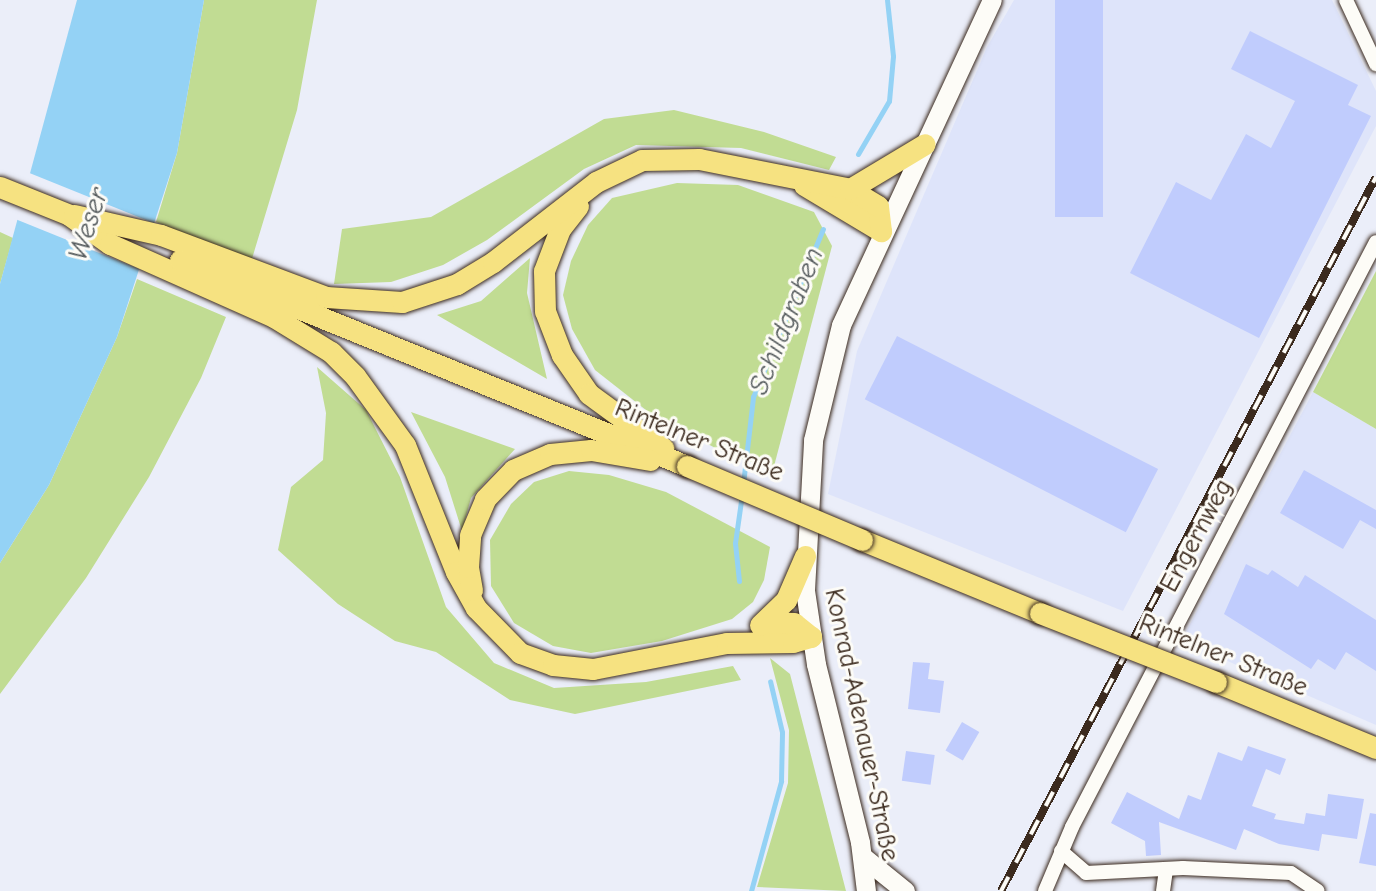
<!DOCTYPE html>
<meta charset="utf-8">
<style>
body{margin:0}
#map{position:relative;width:1376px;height:891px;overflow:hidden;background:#ebeef9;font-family:"Comic Neue",sans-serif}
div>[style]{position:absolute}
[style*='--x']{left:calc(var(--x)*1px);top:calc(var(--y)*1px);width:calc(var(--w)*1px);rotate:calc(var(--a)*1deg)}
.built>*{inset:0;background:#dee4fa}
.green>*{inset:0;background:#c1dc93}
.water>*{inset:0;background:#94d2f5}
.pier>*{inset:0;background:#ebeef9;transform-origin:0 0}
.stream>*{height:5px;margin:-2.5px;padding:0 2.5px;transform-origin:2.5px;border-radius:2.5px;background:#94d2f5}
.building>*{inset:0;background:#c0ccfd;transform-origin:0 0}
.roads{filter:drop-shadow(0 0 2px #3b2a1e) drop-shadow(0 0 2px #3b2a1e)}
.street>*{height:14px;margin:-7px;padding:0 7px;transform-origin:7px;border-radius:7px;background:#fdfcf7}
.secondary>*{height:19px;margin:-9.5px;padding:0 9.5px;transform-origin:9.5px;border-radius:9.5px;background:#fdfcf7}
.primary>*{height:21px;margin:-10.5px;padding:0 10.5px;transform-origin:10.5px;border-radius:10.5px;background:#f6e281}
.rail>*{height:8px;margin-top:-4px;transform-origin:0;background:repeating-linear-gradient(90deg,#fdfcf7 0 16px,#3b2a1e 0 32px);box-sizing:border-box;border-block:2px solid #3b2a1e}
.bridges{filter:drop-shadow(0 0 2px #3b2a1e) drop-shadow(0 0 2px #3b2a1e)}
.primary-bridge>*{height:21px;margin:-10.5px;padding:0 10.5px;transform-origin:10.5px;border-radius:10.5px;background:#f6e281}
span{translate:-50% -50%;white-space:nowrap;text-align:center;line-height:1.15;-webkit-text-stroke:6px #fdfcf7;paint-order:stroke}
.street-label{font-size:26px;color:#3b2a1e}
.water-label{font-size:28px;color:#565c5e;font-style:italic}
</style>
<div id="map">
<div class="built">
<i style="clip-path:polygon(1014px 0,1332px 0,1376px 91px,1376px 126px,1123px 611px,828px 494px,857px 351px,987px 47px)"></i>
<i style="clip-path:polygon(1313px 392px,1376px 429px,1376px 725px,1181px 641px)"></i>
</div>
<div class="green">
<i style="clip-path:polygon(204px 0,317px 0,297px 110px,251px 262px,156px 222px,177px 153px)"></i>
<i style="clip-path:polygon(674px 110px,764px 132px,836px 157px,829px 170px,741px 148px,636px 145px,584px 169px,487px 240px,443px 265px,391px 282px,334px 284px,342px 229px,431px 217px,604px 119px)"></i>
<i style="clip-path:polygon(677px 183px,738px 185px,814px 212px,832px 246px,773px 470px,721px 451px,651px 414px,595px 370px,572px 329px,563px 295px,571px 261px,588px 225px,612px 198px)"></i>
<i style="clip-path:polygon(0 232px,13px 238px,0 284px)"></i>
<i style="clip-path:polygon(530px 258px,527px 293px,547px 379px,437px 315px,481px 301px)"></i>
<i style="clip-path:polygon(1376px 271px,1376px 429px,1313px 392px)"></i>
<i style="clip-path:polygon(137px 279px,226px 317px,201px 378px,149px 477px,86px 578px,0 694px,0 563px,49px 485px,117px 337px)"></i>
<i style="clip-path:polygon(317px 367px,366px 410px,400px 477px,446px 607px,494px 663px,554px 688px,646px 682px,733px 666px,741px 680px,575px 714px,510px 700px,436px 652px,395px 641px,338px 604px,278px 550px,291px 487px,323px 460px,326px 413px)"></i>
<i style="clip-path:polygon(411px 412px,515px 449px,471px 498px,462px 531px,445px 477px)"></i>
<i style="clip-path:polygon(569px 471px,609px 475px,666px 492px,770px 547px,764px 580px,753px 602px,732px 619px,662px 641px,591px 653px,553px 646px,514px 623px,491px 586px,490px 540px,511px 504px,534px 482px)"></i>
<i style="clip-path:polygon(770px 658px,790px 674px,846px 891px,757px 887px,788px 783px,789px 730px)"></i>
</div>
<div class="water">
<i style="clip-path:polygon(77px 0,204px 0,177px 153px,117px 337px,49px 485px,0 563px,0 284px)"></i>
</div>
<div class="pier">
<i style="left:27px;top:172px;width:143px;height:48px;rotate:22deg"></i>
</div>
<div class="stream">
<i style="--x:858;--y:154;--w:61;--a:-59.7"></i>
<i style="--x:889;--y:101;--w:45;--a:-84.9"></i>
<i style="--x:893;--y:56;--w:56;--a:-96.1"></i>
<i style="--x:743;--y:484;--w:88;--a:-83.4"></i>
<i style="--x:753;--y:397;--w:182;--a:-67.4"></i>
<i style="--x:739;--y:581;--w:38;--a:-96"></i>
<i style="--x:735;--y:543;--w:49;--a:-81.9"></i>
<i style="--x:751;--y:891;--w:114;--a:-74.7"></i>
<i style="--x:781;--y:781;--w:49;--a:-88.8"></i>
<i style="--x:782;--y:732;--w:52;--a:-103.2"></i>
</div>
<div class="building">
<i style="left:1055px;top:0;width:48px;height:217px"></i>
<i style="clip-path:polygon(1250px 31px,1358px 85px,1348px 105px,1371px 116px,1259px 338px,1130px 273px,1176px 182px,1211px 200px,1246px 134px,1271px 148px,1295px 101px,1231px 69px)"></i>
<i style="left:897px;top:336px;width:293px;height:71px;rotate:27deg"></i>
<i style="clip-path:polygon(1304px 470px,1376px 510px,1376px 529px,1360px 520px,1343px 549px,1280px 513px)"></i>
<i style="clip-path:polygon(1246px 564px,1268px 575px,1272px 570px,1298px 587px,1305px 575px,1376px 620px,1376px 671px,1346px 652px,1335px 670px,1318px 659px,1311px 669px,1224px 614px)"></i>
<i style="clip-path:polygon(913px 662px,930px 663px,928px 679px,944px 681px,940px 713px,908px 709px)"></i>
<i style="left:962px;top:722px;width:20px;height:33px;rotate:30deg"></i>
<i style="clip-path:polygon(1248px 746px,1286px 759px,1280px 775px,1266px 769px,1252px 806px,1276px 814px,1274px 819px,1304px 824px,1306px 813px,1325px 816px,1328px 794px,1364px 799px,1357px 839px,1322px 834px,1319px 851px,1279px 844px,1244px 829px,1236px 850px,1159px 822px,1161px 855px,1146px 856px,1145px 841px,1111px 823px,1127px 792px,1179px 819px,1188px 795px,1201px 800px,1218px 752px,1242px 761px)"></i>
<i style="left:906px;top:751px;width:29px;height:30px;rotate:8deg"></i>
<i style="clip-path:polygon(1370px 813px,1376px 814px,1376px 866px,1359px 863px)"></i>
</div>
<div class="roads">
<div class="street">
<i style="--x:1346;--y:0;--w:71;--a:64.9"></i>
<i style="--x:1061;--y:851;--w:33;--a:41"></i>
<i style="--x:1086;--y:873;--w:97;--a:-3"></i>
<i style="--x:1183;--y:868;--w:108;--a:2.7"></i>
<i style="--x:1291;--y:873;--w:32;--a:34"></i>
<i style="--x:1045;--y:891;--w:69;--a:-67.1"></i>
<i style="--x:1072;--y:827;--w:659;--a:-62.54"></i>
<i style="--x:1163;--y:891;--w:22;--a:-82"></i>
</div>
<div class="secondary">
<i style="--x:863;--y:857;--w:54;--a:39"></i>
<i style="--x:866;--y:891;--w:49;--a:-97"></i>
<i style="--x:860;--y:842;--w:183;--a:-103.9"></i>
<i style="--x:816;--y:664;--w:75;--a:-98.5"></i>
<i style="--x:805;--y:590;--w:150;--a:-86.9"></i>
<i style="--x:813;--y:440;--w:118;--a:-76.3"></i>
<i style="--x:841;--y:325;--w:358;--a:-65.1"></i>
</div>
<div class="primary">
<i style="--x:804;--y:185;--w:90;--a:30.9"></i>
<i style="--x:881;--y:231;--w:25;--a:-97"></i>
<i style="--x:878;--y:206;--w:33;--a:-149"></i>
<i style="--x:0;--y:187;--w:88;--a:21.9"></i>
<i style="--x:578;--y:206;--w:29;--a:128"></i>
<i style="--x:560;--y:229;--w:45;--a:110.9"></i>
<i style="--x:544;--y:271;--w:40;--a:88.6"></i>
<i style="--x:545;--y:311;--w:47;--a:68.9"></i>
<i style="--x:562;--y:355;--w:47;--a:55.3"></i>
<i style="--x:589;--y:394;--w:92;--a:36.1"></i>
<i style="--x:69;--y:215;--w:50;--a:35.3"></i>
<i style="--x:110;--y:244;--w:180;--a:24"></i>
<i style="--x:274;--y:317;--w:67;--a:31.6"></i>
<i style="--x:331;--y:352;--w:34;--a:45"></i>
<i style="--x:355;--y:376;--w:85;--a:54.1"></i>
<i style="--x:405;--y:445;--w:137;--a:68.1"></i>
<i style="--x:456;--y:572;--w:41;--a:60.9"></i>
<i style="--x:476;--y:608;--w:63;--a:45.6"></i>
<i style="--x:520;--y:653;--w:35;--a:20"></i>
<i style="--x:553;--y:665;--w:40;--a:5.7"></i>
<i style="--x:593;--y:669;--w:136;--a:-11"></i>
<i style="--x:727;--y:643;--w:66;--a:-0.9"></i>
<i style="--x:793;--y:642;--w:19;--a:-16"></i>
<i style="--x:811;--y:637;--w:22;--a:-141"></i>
<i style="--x:794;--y:623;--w:29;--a:-178"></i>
<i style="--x:74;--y:215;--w:89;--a:12.9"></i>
<i style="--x:161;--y:235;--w:176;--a:20.6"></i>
<i style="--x:326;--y:297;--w:76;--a:3.8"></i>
<i style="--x:402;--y:302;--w:58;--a:-18.1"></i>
<i style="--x:457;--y:284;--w:42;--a:-31.4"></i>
<i style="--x:493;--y:262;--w:130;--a:-37.8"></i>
<i style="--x:596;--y:182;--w:51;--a:-25.6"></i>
<i style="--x:642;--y:160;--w:57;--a:-1"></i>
<i style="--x:699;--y:159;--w:154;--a:11.2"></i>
<i style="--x:850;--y:189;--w:87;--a:-31"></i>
<i style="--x:180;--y:260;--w:547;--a:22.11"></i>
<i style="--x:862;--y:540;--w:192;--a:22.3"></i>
<i style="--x:472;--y:590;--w:23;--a:-100"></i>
<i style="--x:468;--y:567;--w:32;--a:-86"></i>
<i style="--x:470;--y:535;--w:39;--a:-67"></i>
<i style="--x:485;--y:499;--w:40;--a:-46"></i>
<i style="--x:513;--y:470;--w:40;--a:-23.4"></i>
<i style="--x:550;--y:454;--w:41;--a:-5.6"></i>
<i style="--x:591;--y:450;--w:60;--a:9.6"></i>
<i style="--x:760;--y:625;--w:36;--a:-44"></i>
<i style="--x:786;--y:600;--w:48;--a:-66.6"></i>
<i style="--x:1216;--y:682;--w:173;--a:22.4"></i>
</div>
</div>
<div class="rail">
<i style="--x:1001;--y:891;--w:806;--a:-62.29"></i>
</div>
<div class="bridges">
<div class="primary-bridge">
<i style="--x:687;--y:466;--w:190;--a:22.9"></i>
<i style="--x:1040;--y:613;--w:189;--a:21.4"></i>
</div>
</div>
<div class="street-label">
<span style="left:699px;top:441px;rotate:22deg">Rintelner Straße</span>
<span style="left:1197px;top:536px;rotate:-62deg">Engernweg</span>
<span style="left:1223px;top:656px;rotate:22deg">Rintelner Straße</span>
<span style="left:861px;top:725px;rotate:78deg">Konrad-Adenauer-Straße</span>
</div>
<div class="water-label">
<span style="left:88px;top:224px;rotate:-72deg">Weser</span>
<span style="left:786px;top:321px;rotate:-68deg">Schildgraben</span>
</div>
</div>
